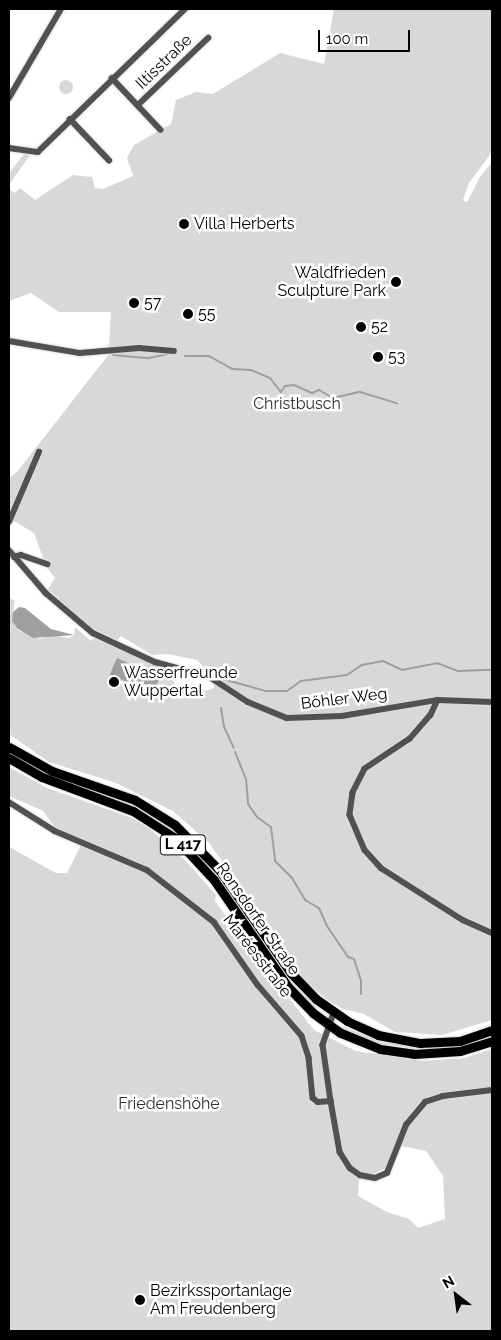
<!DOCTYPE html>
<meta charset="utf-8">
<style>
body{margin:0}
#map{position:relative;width:501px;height:1340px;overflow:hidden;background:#fff;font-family:Raleway,sans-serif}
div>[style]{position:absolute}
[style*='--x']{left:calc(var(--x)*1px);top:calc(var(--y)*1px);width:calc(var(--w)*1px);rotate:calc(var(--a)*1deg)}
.green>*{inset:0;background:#d8d8d8}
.round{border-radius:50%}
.water>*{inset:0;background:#9f9f9f;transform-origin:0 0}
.stream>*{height:2px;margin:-1px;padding:0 1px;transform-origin:1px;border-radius:1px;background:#9f9f9f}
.roads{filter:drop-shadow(0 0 1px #dbdbdb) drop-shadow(0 0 1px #dbdbdb)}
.minor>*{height:5.5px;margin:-2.75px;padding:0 2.75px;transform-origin:2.75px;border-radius:2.75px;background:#515151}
.primary>*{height:9px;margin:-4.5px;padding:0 4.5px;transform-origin:4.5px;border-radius:4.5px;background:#000}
.dots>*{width:14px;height:14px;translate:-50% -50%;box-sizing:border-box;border:2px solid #fff;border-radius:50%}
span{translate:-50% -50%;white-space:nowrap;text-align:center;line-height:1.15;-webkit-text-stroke:5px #fff;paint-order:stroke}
.shield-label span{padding:1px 4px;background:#fff;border:1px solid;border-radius:4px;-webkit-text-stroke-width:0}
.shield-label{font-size:15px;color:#000;font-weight:700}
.street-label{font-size:16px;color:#000}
.poi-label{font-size:16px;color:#000}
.left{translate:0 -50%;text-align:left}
.right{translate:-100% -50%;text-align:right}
.park-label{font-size:16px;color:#2f2f2f}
.frame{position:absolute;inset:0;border:10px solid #000;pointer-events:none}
.north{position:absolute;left:431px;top:1270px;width:50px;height:50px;-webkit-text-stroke:4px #fff;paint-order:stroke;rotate:330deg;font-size:14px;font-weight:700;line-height:20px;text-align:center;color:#000}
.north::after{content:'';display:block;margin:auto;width:18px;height:22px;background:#000;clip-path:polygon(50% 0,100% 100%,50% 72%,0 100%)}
.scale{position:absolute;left:318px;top:30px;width:92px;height:22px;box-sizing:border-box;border:2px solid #000;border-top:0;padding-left:6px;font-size:15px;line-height:18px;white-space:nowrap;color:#000;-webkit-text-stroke:4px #fff;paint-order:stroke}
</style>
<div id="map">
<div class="green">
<i style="clip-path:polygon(334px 9px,492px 9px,492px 152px,469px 183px,463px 200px,467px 202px,480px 177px,492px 162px,492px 1020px,442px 1035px,395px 1032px,364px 1014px,343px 1009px,326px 999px,300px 977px,210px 844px,173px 811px,116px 783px,49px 762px,9px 734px,9px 598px,15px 601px,13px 612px,18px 630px,27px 634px,40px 639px,54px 635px,69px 638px,74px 635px,75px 627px,91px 641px,97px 636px,174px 672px,174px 689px,192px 686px,200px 692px,214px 688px,214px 678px,197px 660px,167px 654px,152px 655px,121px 636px,117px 640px,89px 627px,48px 589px,55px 578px,46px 566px,34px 533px,9px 518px,9px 478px,17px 472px,109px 354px,106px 351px,109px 344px,111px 312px,59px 312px,31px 293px,9px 301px,9px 189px,15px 193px,20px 188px,35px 200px,73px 175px,92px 177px,95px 188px,103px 189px,133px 176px,127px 158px,134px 145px,171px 124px,176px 100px,196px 92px,213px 94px,280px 53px,324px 64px)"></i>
<i class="round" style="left:59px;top:80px;width:14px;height:14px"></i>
<i style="clip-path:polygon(24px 154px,30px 155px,9px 185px,9px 173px)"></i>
<i style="clip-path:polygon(9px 751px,41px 770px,120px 798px,163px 821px,179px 833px,222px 880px,276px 960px,324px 1016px,294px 987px,219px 880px,177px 834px,144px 812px,56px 779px,15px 758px)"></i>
<i style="clip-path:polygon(evenodd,9px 767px,47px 788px,132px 818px,150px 829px,185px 860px,216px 895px,215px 901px,254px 954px,314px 1030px,356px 1051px,423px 1061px,464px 1058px,492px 1049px,492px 1331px,9px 1331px,9px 847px,56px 873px,67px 873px,83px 841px,54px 826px,43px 811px,9px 796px,9px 767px,397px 1145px,426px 1151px,443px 1176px,445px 1219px,418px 1228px,409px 1219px,387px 1212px,358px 1196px,359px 1180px,386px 1168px,397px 1145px)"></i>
<i style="clip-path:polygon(340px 1026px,385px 1043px,422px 1047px,445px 1047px,492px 1033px,492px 1037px,451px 1049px,426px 1050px,373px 1043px,338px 1027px)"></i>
</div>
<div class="water">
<i style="clip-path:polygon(19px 607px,25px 608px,51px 629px,74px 635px,33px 638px,18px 629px,12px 621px,13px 612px)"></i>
<i style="left:117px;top:658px;width:47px;height:18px;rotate:24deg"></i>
</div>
<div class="stream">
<i style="--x:113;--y:355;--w:36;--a:5"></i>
<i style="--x:149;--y:358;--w:19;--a:-12"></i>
<i style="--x:185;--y:356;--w:24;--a:0"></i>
<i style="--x:209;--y:356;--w:26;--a:29"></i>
<i style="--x:232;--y:369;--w:19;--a:3"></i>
<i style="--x:251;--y:370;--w:21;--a:23"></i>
<i style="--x:270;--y:378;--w:18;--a:52"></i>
<i style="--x:281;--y:392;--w:7;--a:-56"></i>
<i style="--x:285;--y:386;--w:9;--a:-6"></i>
<i style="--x:294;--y:385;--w:20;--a:24"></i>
<i style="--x:312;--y:393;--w:8;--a:-23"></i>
<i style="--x:319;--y:390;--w:16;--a:30"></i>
<i style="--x:333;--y:398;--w:28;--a:-13"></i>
<i style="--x:360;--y:392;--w:39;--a:17"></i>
<i style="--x:219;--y:678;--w:49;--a:15.5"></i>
<i style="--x:266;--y:691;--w:21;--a:0"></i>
<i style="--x:287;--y:691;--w:17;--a:-36"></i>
<i style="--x:301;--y:681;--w:46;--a:-7.4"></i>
<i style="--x:347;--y:675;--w:18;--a:-34"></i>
<i style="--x:362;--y:665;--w:21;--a:-11"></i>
<i style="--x:383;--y:661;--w:21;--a:25"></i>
<i style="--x:402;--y:670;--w:36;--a:-11"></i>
<i style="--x:437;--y:663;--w:22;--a:21"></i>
<i style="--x:458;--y:671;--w:34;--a:-2"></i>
<i style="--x:221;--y:708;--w:19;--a:81"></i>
<i style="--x:224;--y:727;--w:23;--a:65"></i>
<i style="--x:235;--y:752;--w:29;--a:68"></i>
<i style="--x:246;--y:779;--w:25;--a:85"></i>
<i style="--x:248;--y:804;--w:16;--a:55"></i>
<i style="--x:257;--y:817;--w:17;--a:36"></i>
<i style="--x:271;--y:827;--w:34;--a:83"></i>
<i style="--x:275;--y:861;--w:24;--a:45"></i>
<i style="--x:292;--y:878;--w:26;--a:59"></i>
<i style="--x:305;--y:900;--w:16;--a:30"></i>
<i style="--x:319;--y:908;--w:20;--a:66"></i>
<i style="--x:327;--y:926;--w:37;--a:56"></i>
<i style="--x:348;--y:957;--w:6;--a:18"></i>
<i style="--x:354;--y:959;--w:22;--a:72"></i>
<i style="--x:361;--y:980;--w:14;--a:90"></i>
</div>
<div class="roads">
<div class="minor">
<i style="--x:112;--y:78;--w:71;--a:46.7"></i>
<i style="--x:9;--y:98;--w:103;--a:-59.7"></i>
<i style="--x:138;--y:105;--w:97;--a:-43.7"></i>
<i style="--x:70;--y:119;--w:57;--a:46.4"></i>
<i style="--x:9;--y:148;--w:29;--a:8"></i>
<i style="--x:38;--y:152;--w:205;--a:-44.2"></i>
<i style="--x:9;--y:341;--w:72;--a:9.6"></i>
<i style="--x:80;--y:353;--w:59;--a:-4.8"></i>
<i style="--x:139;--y:348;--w:35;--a:5"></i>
<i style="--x:9;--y:522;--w:76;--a:-66.8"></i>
<i style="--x:9;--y:550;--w:57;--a:49.3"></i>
<i style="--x:46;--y:593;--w:62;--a:40.4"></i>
<i style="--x:93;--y:633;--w:68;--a:25.1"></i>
<i style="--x:155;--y:662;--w:57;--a:15.3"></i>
<i style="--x:210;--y:677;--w:45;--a:33.3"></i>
<i style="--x:248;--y:702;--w:42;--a:22.3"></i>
<i style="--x:287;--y:718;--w:55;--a:-2.1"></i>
<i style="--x:342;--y:716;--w:97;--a:-9.5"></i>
<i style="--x:438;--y:700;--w:54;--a:2.1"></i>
<i style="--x:14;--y:557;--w:7;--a:-16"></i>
<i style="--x:21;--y:555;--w:28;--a:19"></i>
<i style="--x:438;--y:700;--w:17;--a:115"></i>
<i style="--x:431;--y:715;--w:32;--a:131"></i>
<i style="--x:410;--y:739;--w:54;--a:146.3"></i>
<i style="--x:365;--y:769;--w:27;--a:117"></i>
<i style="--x:353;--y:793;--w:22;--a:98"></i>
<i style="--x:350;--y:815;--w:38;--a:67"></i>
<i style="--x:365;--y:850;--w:24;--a:48"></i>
<i style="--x:381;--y:868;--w:97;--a:32.4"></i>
<i style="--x:463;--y:920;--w:32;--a:24"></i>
<i style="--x:9;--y:802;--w:54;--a:32.2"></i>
<i style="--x:55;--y:831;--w:100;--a:23"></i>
<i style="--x:147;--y:870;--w:85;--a:37.8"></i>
<i style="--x:214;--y:922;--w:77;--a:55.1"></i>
<i style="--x:258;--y:985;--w:67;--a:49.2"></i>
<i style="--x:302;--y:1036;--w:23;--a:72"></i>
<i style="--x:309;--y:1058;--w:40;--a:84.3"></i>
<i style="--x:313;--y:1098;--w:6;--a:39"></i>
<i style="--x:318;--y:1102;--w:13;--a:-4"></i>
<i style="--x:334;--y:1013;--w:34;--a:109"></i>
<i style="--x:323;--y:1045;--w:57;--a:81.9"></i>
<i style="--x:331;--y:1101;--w:52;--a:80"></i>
<i style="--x:340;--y:1152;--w:19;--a:58"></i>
<i style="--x:350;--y:1168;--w:12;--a:35"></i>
<i style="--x:360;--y:1175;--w:15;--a:11"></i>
<i style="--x:375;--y:1178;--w:13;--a:-23"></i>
<i style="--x:387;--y:1173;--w:52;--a:-68.4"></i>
<i style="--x:406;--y:1125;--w:30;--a:-50"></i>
<i style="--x:425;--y:1102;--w:19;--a:-18"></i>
<i style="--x:443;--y:1096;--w:49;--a:-7"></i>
</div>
<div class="primary">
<i style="--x:9;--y:747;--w:49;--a:29.2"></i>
<i style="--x:52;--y:771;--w:88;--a:19.3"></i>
<i style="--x:135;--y:800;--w:47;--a:32"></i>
<i style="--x:175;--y:825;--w:64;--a:45.6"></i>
<i style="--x:220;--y:871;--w:124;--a:55.2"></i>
<i style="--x:291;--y:973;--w:36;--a:46"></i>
<i style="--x:316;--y:999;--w:38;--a:35"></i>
<i style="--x:347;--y:1021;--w:34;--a:24"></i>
<i style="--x:378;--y:1035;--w:43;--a:10.8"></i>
<i style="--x:420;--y:1043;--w:40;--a:-2.9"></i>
<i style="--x:460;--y:1041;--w:34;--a:-19"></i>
<i style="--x:9;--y:758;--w:38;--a:30"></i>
<i style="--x:42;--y:777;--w:97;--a:20.5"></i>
<i style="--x:133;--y:811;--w:50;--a:32.7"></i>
<i style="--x:175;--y:838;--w:57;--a:47.1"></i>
<i style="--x:214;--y:880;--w:130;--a:55.3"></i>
<i style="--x:288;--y:987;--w:36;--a:46"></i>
<i style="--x:313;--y:1013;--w:34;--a:36"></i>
<i style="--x:341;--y:1033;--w:42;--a:22.3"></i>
<i style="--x:380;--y:1049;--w:34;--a:8"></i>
<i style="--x:414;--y:1054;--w:46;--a:-3.7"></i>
<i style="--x:460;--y:1051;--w:34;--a:-17"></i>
</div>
</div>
<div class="dots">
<i style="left:184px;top:224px;background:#000"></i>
<i style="left:396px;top:282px;background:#000"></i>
<i style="left:134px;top:303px;background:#000"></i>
<i style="left:188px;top:314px;background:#000"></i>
<i style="left:361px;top:327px;background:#000"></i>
<i style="left:378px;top:357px;background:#000"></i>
<i style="left:114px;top:682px;background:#000"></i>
<i style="left:140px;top:1300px;background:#000"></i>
</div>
<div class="shield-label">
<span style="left:183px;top:845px">L 417</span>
</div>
<div class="street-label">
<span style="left:164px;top:62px;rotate:-44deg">Iltisstraße</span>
<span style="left:344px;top:699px;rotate:-7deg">Böhler Weg</span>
<span style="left:258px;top:919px;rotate:55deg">Ronsdorfer Straße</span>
<span style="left:257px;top:956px;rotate:52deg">Maréesstraße</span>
</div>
<div class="poi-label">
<span class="left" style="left:194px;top:224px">Villa Herberts</span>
<span class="right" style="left:386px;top:282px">Waldfrieden<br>Sculpture Park</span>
<span class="left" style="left:144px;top:303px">57</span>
<span class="left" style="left:198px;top:314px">55</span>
<span class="left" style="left:371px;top:327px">52</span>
<span class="left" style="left:388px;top:357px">53</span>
<span class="left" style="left:124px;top:682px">Wasserfreunde<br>Wuppertal</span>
<span class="left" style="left:150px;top:1300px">Bezirkssportanlage<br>Am Freudenberg</span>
</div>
<div class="park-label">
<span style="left:297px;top:404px">Christbusch</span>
<span style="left:169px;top:1104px">Friedenshöhe</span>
</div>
<div class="frame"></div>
<div class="north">N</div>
<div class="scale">100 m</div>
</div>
